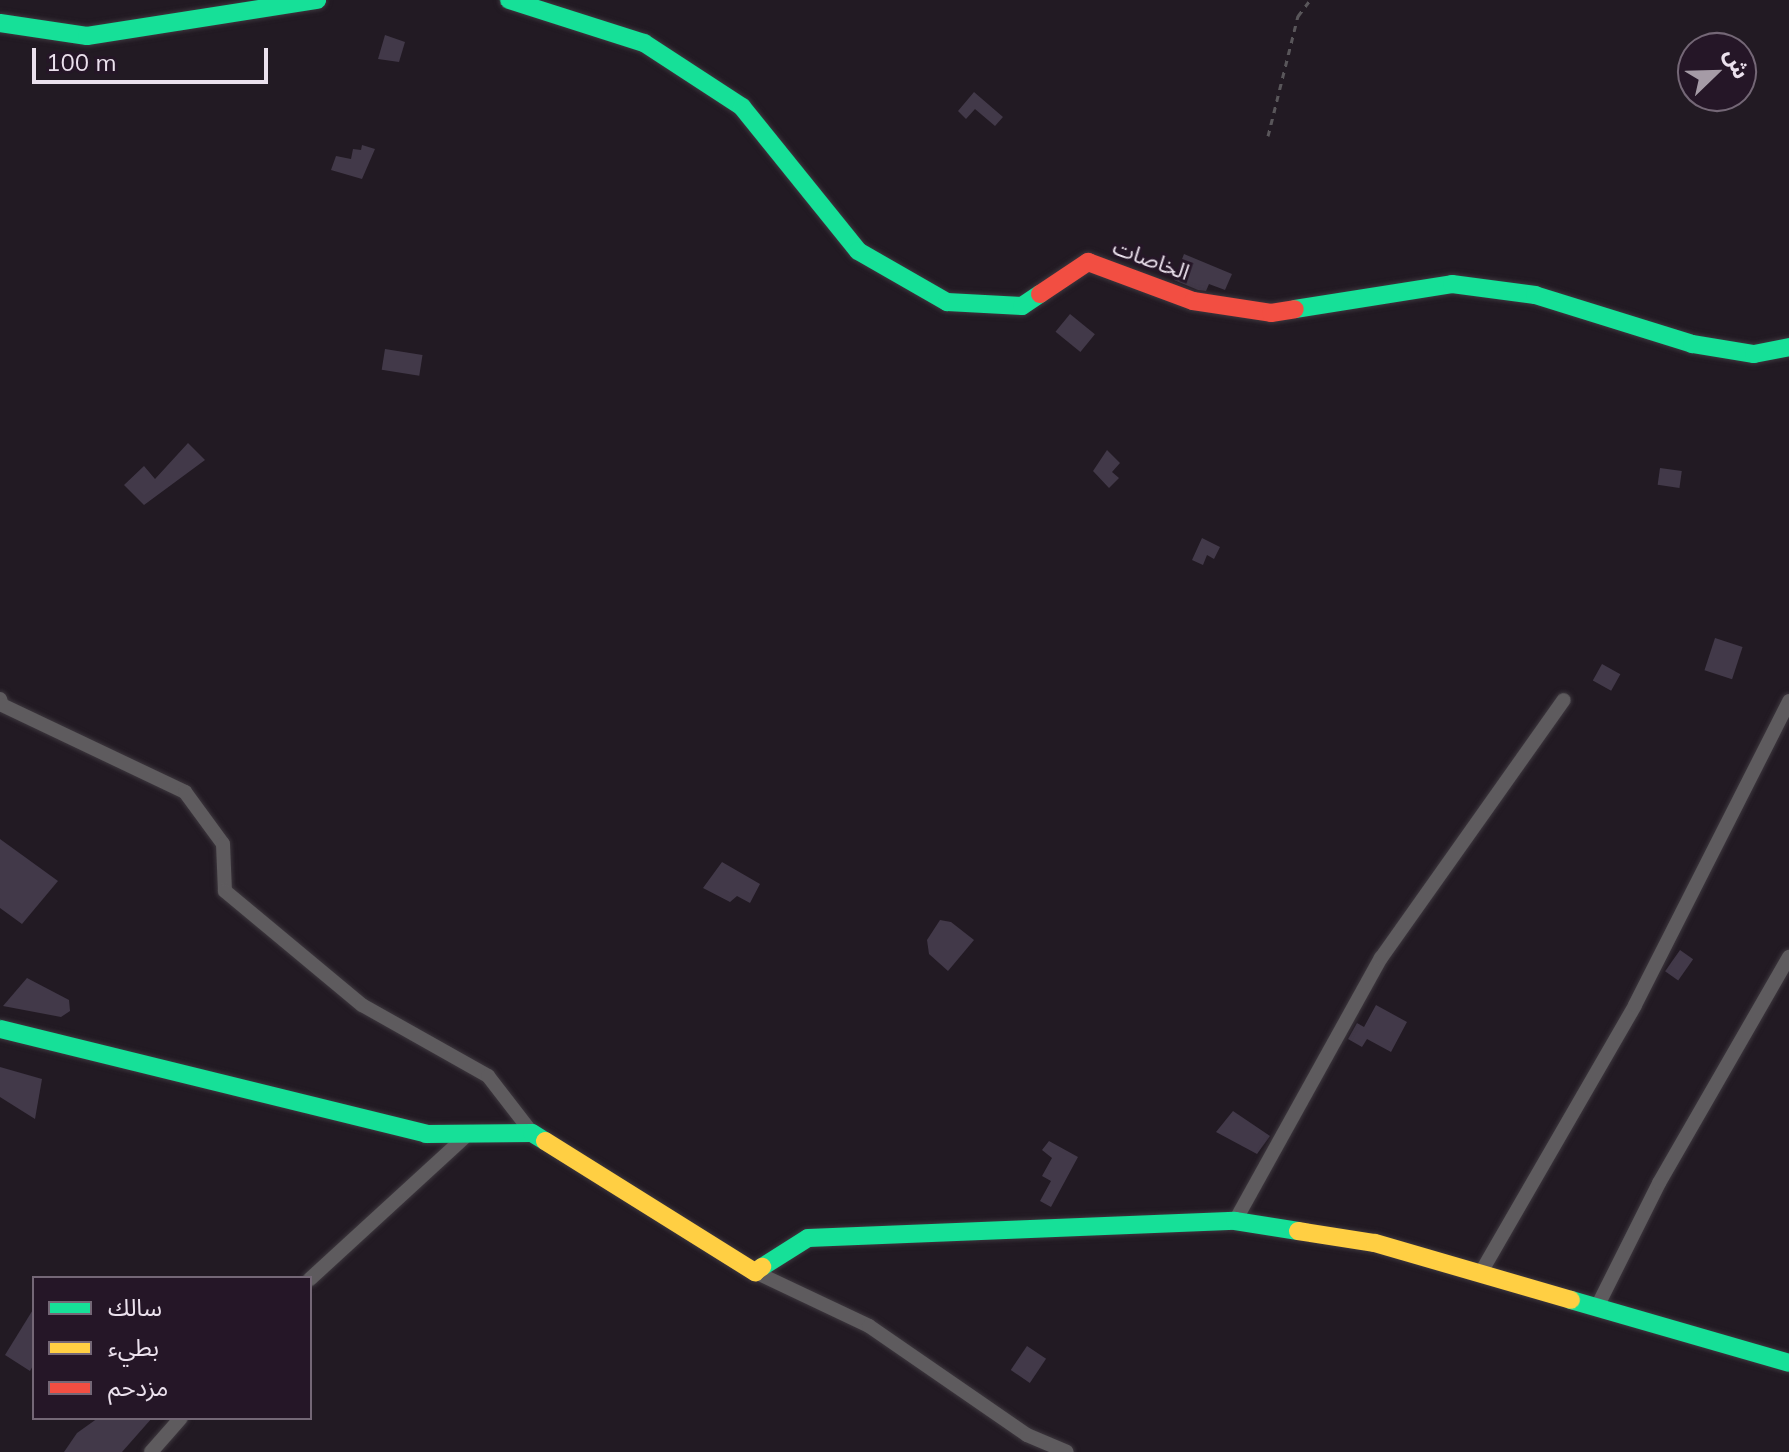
<!DOCTYPE html>
<meta charset="utf-8">
<style>
body{margin:0}
#map{position:relative;width:1789px;height:1452px;overflow:hidden;background:#221a23;font-family:Mulish,"Noto Sans Arabic",sans-serif}
div>[style]{position:absolute}
[style*='--x']{left:calc(var(--x)*1px);top:calc(var(--y)*1px);width:calc(var(--w)*1px);rotate:calc(var(--a)*1deg)}
.building>*{inset:0;background:#423949;transform-origin:0 0}
.path>*{height:3px;margin-top:-1.5px;transform-origin:0;background:repeating-linear-gradient(90deg,#59565a 0 6px,transparent 0 12px)}
.roads{filter:drop-shadow(0 0 2px #3d373e) drop-shadow(0 0 2px #3d373e)}
.street>*{height:14px;margin:-7px;padding:0 7px;transform-origin:7px;border-radius:7px;background:#5e5b5e}
.fast>*{height:18px;margin:-9px;padding:0 9px;transform-origin:9px;border-radius:9px;background:#16e098}
.slow>*{height:18px;margin:-9px;padding:0 9px;transform-origin:9px;border-radius:9px;background:#ffcf43}
.jam>*{height:18px;margin:-9px;padding:0 9px;transform-origin:9px;border-radius:9px;background:#f24e42}
span{translate:-50% -50%;white-space:nowrap;text-align:center;line-height:1.15;-webkit-text-stroke:6px #251627;paint-order:stroke}
.street-label{font-size:22px;color:#ebe1ed}
.legend{position:absolute;left:32px;top:1276px;width:280px;height:144px;box-sizing:border-box;background:#251627;border:2px solid #746776;margin:0;padding:10px 14px;list-style:none;font-size:24px;color:#ebe1ed}
.legend li{display:flex;align-items:center;gap:16px;height:40px}
.legend b{width:40px;border:2px solid #746776}
.north{position:absolute;left:1677px;top:32px;width:80px;height:80px;box-sizing:border-box;background:#251627;border:2px solid #746776;border-radius:50%;rotate:67deg;font-size:22px;font-weight:700;line-height:32px;text-align:center;color:#ebe1ed}
.north::after{content:'';display:block;margin:auto;width:28px;height:36px;background:#a59ba6;clip-path:polygon(50% 0,100% 100%,50% 72%,0 100%)}
.scale{position:absolute;left:32px;top:48px;width:236px;height:36px;box-sizing:border-box;border:4px solid #ebe1ed;border-top:0;padding-left:10px;font-size:24px;line-height:28px;white-space:nowrap;color:#ebe1ed;-webkit-text-stroke:6px #251627;paint-order:stroke}
</style>
<div id="map">
<div class="building">
<i style="clip-path:polygon(385px 35px,405px 42px,399px 62px,378px 59px)"></i>
<i style="clip-path:polygon(974px 92px,1003px 117px,995px 126px,975px 109px,966px 119px,958px 111px)"></i>
<i style="clip-path:polygon(362px 145px,375px 149px,362px 179px,331px 170px,336px 156px,351px 159px,353px 149px,361px 150px)"></i>
<i style="clip-path:polygon(1184px 254px,1232px 274px,1225px 290px,1209px 284px,1206px 291px,1198px 290px,1174px 280px)"></i>
<i style="left:1070px;top:314px;width:32px;height:23px;rotate:39deg"></i>
<i style="left:385px;top:349px;width:38px;height:21px;rotate:9deg"></i>
<i style="clip-path:polygon(188px 443px,205px 460px,144px 505px,124px 485px,144px 466px,155px 479px)"></i>
<i style="clip-path:polygon(1107px 450px,1120px 463px,1112px 472px,1119px 478px,1109px 488px,1093px 471px)"></i>
<i style="left:1660px;top:468px;width:22px;height:17px;rotate:8deg"></i>
<i style="clip-path:polygon(1202px 538px,1220px 547px,1214px 559px,1207px 555px,1203px 565px,1192px 560px)"></i>
<i style="left:1715px;top:638px;width:29px;height:34px;rotate:18deg"></i>
<i style="left:1602px;top:664px;width:21px;height:19px;rotate:29deg"></i>
<i style="clip-path:polygon(0 839px,58px 881px,22px 924px,0 908px)"></i>
<i style="clip-path:polygon(722px 862px,760px 884px,750px 903px,737px 896px,730px 902px,703px 888px)"></i>
<i style="clip-path:polygon(940px 920px,951px 922px,974px 940px,948px 971px,929px 954px,927px 940px)"></i>
<i style="left:1680px;top:950px;width:16px;height:26px;rotate:35deg"></i>
<i style="clip-path:polygon(27px 978px,69px 1000px,70px 1011px,61px 1017px,3px 1006px)"></i>
<i style="clip-path:polygon(1376px 1005px,1407px 1022px,1391px 1052px,1367px 1039px,1362px 1047px,1348px 1039px,1357px 1023px,1364px 1027px)"></i>
<i style="clip-path:polygon(0 1067px,42px 1079px,35px 1119px,0 1097px)"></i>
<i style="clip-path:polygon(1233px 1111px,1270px 1136px,1257px 1154px,1216px 1132px)"></i>
<i style="clip-path:polygon(1049px 1141px,1078px 1157px,1051px 1207px,1040px 1201px,1051px 1181px,1042px 1176px,1052px 1158px,1042px 1150px)"></i>
<i style="clip-path:polygon(34px 1308px,34px 1364px,30px 1371px,5px 1355px)"></i>
<i style="left:1027px;top:1346px;width:23px;height:29px;rotate:34deg"></i>
<i style="clip-path:polygon(98px 1418px,152px 1418px,122px 1452px,64px 1452px,77px 1433px)"></i>
</div>
<div class="path">
<i style="--x:1268;--y:136;--w:124;--a:-76"></i>
<i style="--x:1298;--y:16;--w:20;--a:-53"></i>
</div>
<div class="roads">
<div class="street">
<i style="--x:0;--y:699;--w:6;--a:72"></i>
<i style="--x:2;--y:705;--w:203;--a:25.4"></i>
<i style="--x:185;--y:792;--w:64;--a:53.8"></i>
<i style="--x:223;--y:844;--w:47;--a:87.6"></i>
<i style="--x:225;--y:891;--w:178;--a:39.8"></i>
<i style="--x:362;--y:1005;--w:145;--a:29.4"></i>
<i style="--x:488;--y:1076;--w:72;--a:52.3"></i>
<i style="--x:1235;--y:1221;--w:301;--a:-61"></i>
<i style="--x:1381;--y:958;--w:316;--a:-54.7"></i>
<i style="--x:755;--y:1272;--w:126;--a:25.3"></i>
<i style="--x:869;--y:1326;--w:192;--a:34.6"></i>
<i style="--x:1027;--y:1435;--w:43;--a:23"></i>
<i style="--x:1480;--y:1274;--w:310;--a:-60"></i>
<i style="--x:1635;--y:1005;--w:341;--a:-63.1"></i>
<i style="--x:310;--y:1279;--w:214;--a:-42.5"></i>
<i style="--x:1597;--y:1307;--w:139;--a:-63.4"></i>
<i style="--x:1659;--y:1183;--w:261;--a:-60.1"></i>
<i style="--x:151;--y:1452;--w:45;--a:-48.6"></i>
</div>
<div class="fast">
<i style="--x:509;--y:0;--w:142;--a:17.7"></i>
<i style="--x:644;--y:43;--w:117;--a:33.1"></i>
<i style="--x:742;--y:107;--w:185;--a:51.1"></i>
<i style="--x:858;--y:251;--w:103;--a:29.8"></i>
<i style="--x:947;--y:302;--w:75;--a:3.1"></i>
<i style="--x:1022;--y:306;--w:22;--a:-34"></i>
<i style="--x:0;--y:23;--w:88;--a:8.5"></i>
<i style="--x:87;--y:36;--w:233;--a:-8.9"></i>
<i style="--x:1295;--y:309;--w:159;--a:-9"></i>
<i style="--x:1452;--y:284;--w:84;--a:7.5"></i>
<i style="--x:1535;--y:295;--w:164;--a:17.3"></i>
<i style="--x:1692;--y:344;--w:63;--a:9.2"></i>
<i style="--x:1754;--y:354;--w:36;--a:-11"></i>
<i style="--x:0;--y:1029;--w:439;--a:13.8"></i>
<i style="--x:426;--y:1134;--w:106;--a:-0.5"></i>
<i style="--x:532;--y:1133;--w:15;--a:32"></i>
<i style="--x:762;--y:1267;--w:54;--a:-32.2"></i>
<i style="--x:808;--y:1238;--w:427;--a:-2.3"></i>
<i style="--x:1235;--y:1221;--w:64;--a:9"></i>
<i style="--x:1571;--y:1300;--w:227;--a:16.1"></i>
</div>
<div class="slow">
<i style="--x:545;--y:1141;--w:248;--a:32"></i>
<i style="--x:755;--y:1272;--w:9;--a:-36"></i>
<i style="--x:1298;--y:1231;--w:78;--a:8.9"></i>
<i style="--x:1375;--y:1243;--w:204;--a:16.2"></i>
</div>
<div class="jam">
<i style="--x:1040;--y:294;--w:58;--a:-33.7"></i>
<i style="--x:1088;--y:262;--w:112;--a:20.4"></i>
<i style="--x:1193;--y:301;--w:79;--a:8.7"></i>
<i style="--x:1271;--y:313;--w:24;--a:-9"></i>
</div>
</div>
<div class="street-label">
<span style="left:1151px;top:260px;rotate:20deg">الخاصات</span>
</div>
<ul class="legend">
<li><b style="height:10px;background:#16e098"></b>سالك</li>
<li><b style="height:10px;background:#ffcf43"></b>بطيء</li>
<li><b style="height:10px;background:#f24e42"></b>مزدحم</li>
</ul>
<div class="north">ش</div>
<div class="scale">100 m</div>
</div>
